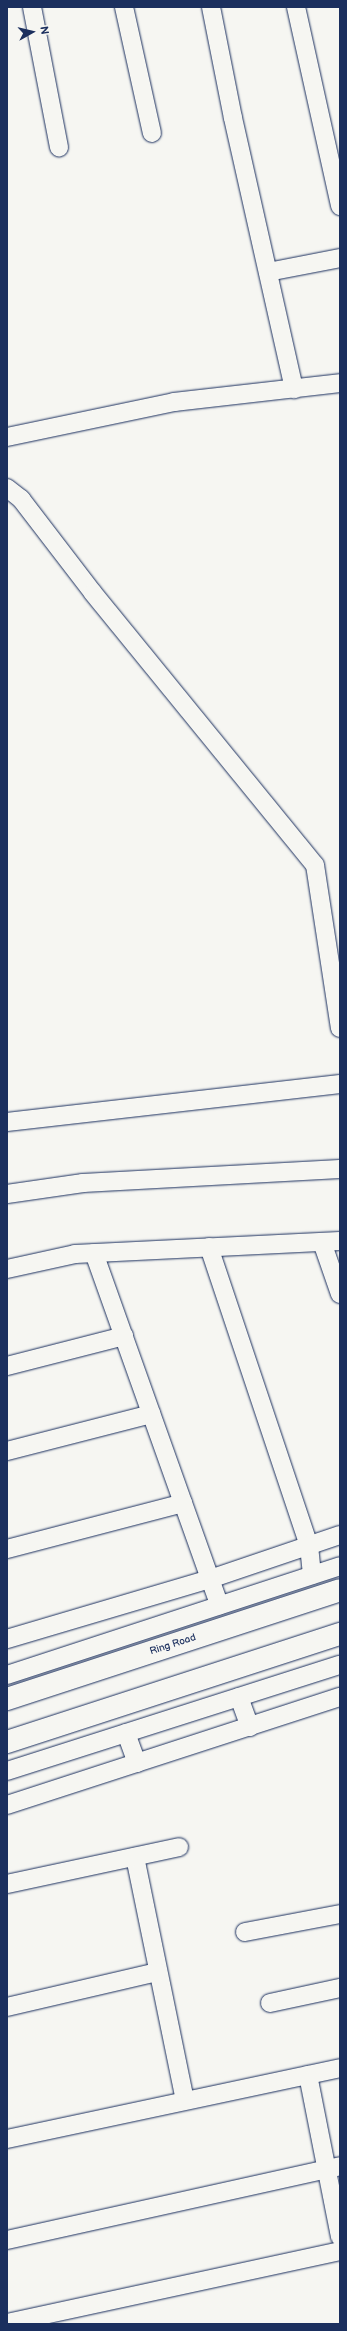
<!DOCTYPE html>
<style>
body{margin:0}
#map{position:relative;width:347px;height:2331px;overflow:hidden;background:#f6f6f2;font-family:"Balsamiq Sans",sans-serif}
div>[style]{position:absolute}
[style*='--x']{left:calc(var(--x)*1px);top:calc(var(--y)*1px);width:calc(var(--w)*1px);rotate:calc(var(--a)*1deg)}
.roads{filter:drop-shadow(0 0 1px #1b2f5e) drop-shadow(0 0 1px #1b2f5e)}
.minor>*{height:18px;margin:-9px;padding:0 9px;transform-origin:9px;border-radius:9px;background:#f6f6f2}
.highway>*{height:22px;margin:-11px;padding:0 11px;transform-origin:11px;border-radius:11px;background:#f6f6f2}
span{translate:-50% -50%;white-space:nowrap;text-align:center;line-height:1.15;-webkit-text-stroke:3.5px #f6f6f2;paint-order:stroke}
.street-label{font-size:10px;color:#1b2f5e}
.frame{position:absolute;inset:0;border:8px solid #1b2f5e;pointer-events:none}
.north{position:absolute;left:12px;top:12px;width:40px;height:40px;-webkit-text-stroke:3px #f6f6f2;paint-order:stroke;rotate:82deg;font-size:11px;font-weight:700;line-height:16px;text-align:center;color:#1b2f5e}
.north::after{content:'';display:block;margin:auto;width:14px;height:18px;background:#1b2f5e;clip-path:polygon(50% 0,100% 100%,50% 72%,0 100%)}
</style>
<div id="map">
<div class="roads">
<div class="minor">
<i style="--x:32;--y:7;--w:143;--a:79.1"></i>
<i style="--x:124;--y:7;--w:129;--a:77.5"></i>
<i style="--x:211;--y:7;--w:113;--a:78.8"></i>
<i style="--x:233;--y:118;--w:278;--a:77.3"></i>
<i style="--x:296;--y:7;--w:204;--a:77.5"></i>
<i style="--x:268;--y:272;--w:73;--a:-11"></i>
<i style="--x:7;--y:437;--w:171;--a:-11.8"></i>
<i style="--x:174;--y:402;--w:167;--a:-6.5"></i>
<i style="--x:7;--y:488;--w:18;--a:38"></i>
<i style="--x:21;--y:499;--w:118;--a:52.5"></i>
<i style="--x:93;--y:593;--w:351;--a:50.8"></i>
<i style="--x:315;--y:865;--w:165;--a:81.3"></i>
<i style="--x:7;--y:1122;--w:335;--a:-6.5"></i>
<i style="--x:7;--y:1194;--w:77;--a:-8.2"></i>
<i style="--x:83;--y:1183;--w:257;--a:-3.1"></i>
<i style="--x:322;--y:1242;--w:55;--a:70.9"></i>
<i style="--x:209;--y:1247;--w:315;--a:71.5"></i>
<i style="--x:309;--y:1546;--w:29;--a:84"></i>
<i style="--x:94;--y:1253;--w:374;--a:70.4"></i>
<i style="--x:7;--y:1269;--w:70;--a:-12.4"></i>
<i style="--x:75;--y:1254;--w:265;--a:-2.8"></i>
<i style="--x:7;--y:1366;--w:121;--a:-14.4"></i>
<i style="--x:7;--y:1451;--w:149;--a:-14.4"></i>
<i style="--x:7;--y:1549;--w:182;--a:-14.6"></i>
<i style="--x:7;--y:1639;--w:212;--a:-16.5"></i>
<i style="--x:210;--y:1579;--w:137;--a:-18.7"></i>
<i style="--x:7;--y:1675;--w:350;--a:-18.1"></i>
<i style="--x:239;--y:1697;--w:32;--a:70"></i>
<i style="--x:126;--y:1733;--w:32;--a:70"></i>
<i style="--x:7;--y:1771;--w:349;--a:-17.7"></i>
<i style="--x:7;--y:1805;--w:350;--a:-18"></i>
<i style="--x:135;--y:1857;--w:248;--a:78.4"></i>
<i style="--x:7;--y:1884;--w:176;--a:-12.1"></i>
<i style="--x:245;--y:1932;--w:97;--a:-10.7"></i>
<i style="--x:270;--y:2003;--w:72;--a:-12.1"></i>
<i style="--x:7;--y:2007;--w:154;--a:-13.1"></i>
<i style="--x:308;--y:2075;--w:165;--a:78.8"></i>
<i style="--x:7;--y:2139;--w:340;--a:-12"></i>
<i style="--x:7;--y:2240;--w:341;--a:-12.5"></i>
<i style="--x:7;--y:2323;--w:341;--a:-12.2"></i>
</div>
<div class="highway">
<i style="--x:7;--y:1699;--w:350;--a:-18.1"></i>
<i style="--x:7;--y:1742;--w:350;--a:-18"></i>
</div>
</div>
<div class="street-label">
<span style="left:173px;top:1645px;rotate:-18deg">Ring Road</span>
</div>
<div class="frame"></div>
<div class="north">N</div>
</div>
